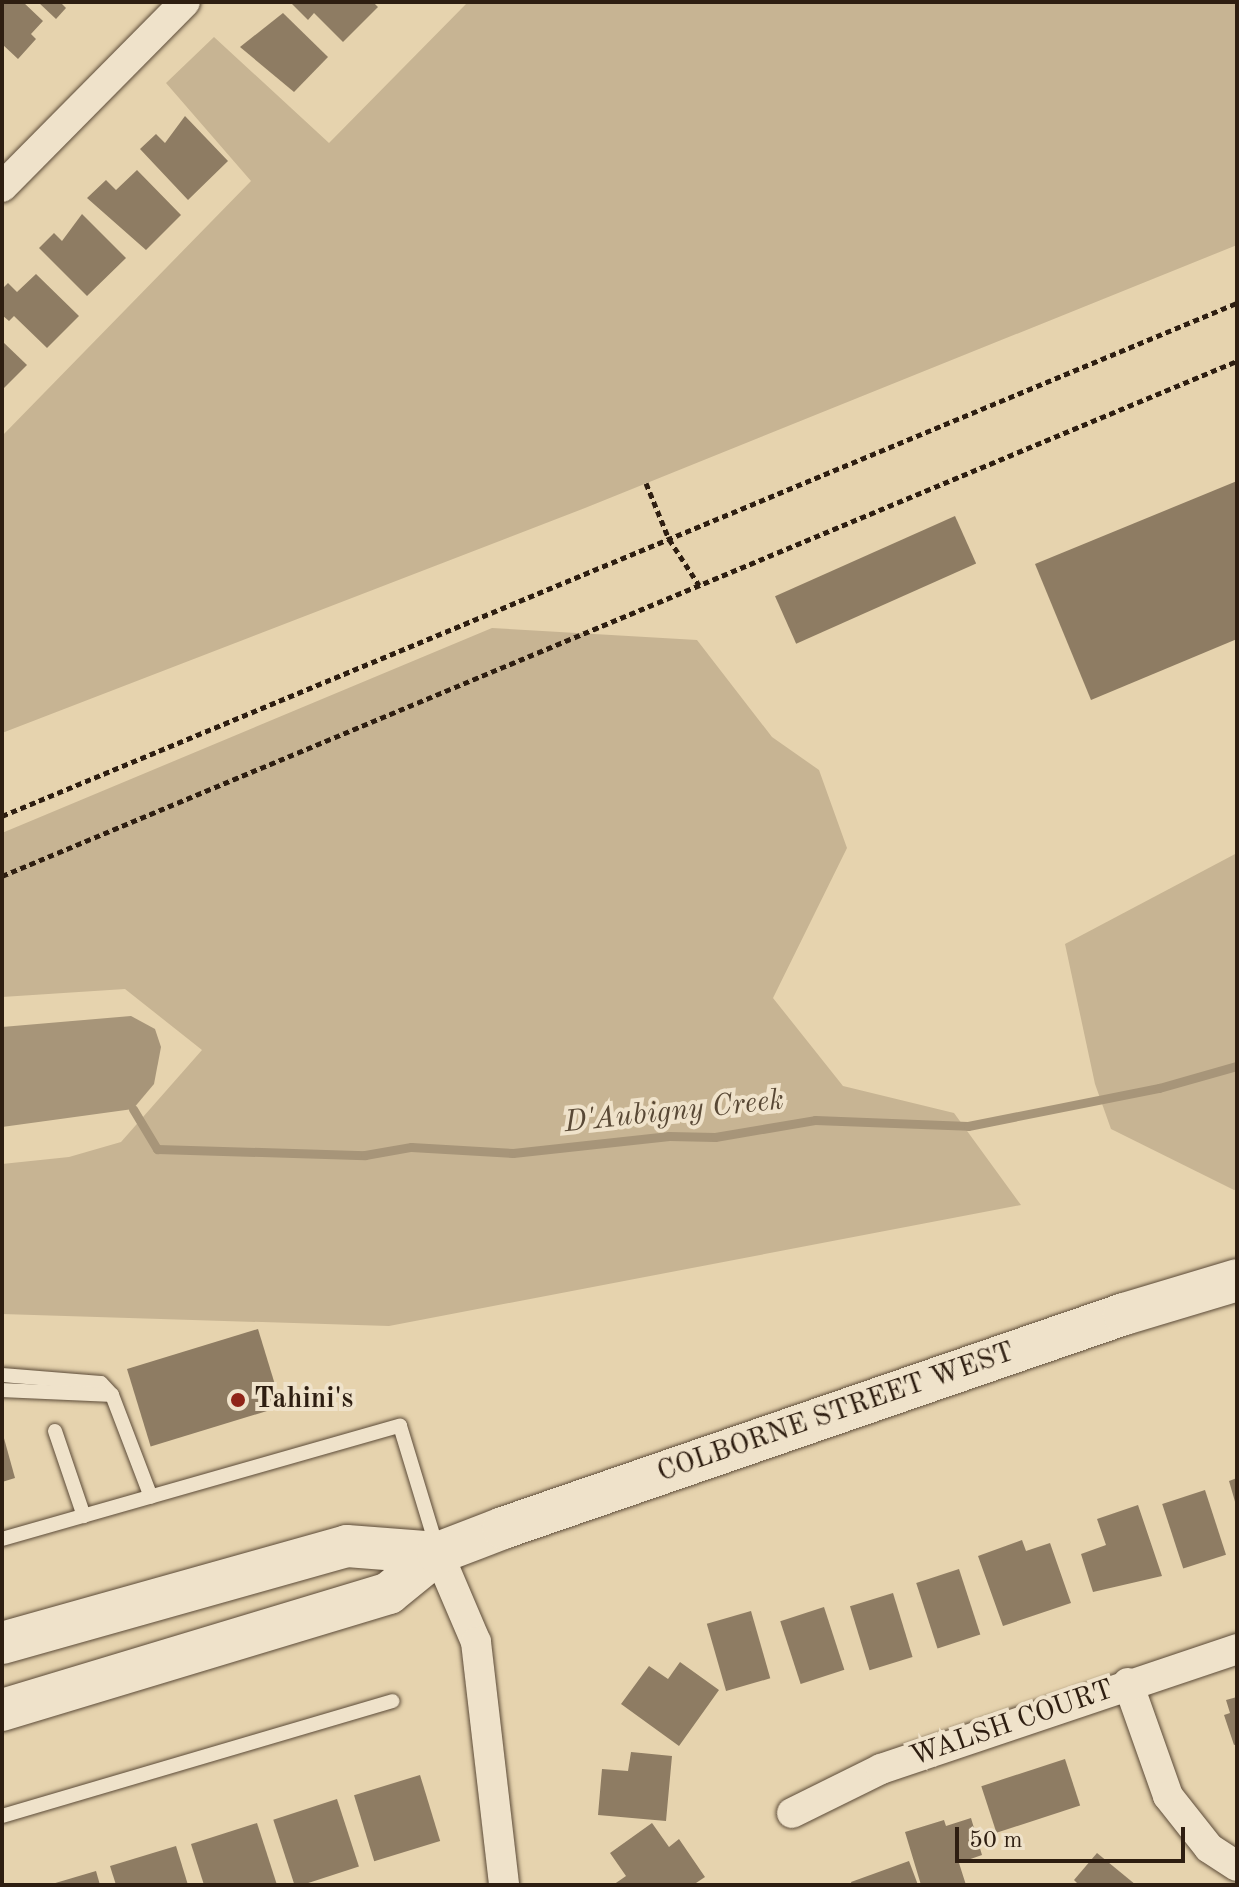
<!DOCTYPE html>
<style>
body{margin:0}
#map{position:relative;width:1239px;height:1887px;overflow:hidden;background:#e6d3ae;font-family:"Old Standard TT",serif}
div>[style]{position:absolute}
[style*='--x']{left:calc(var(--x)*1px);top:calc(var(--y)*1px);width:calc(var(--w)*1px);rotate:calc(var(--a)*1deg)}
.green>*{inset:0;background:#c7b493}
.water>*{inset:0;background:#a79579}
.stream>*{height:9px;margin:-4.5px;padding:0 4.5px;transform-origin:4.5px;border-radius:4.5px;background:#a79579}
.building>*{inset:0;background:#8e7c63;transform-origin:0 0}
.path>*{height:5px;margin-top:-2.5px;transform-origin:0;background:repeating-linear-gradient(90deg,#2e1e11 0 6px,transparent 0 10px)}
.roads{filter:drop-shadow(0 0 2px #5c4b38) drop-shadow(0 0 2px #5c4b38)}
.lane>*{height:14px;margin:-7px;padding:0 7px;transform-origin:7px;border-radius:7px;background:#efe2ca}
.street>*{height:30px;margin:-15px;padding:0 15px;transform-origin:15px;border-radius:15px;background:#efe2ca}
.secondary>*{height:42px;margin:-21px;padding:0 21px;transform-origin:21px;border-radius:21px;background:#efe2ca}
.dots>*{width:22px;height:22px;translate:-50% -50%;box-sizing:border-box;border:4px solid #efe2ca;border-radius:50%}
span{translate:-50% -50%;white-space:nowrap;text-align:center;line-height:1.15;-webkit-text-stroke:8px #efe2ca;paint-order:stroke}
.poi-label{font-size:28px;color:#2e1e11;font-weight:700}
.left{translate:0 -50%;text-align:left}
.street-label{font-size:28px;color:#2e1e11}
.water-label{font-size:30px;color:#584835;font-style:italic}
.frame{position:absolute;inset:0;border:4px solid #2e1e11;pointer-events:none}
.scale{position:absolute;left:955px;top:1827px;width:230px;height:36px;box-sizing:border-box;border:4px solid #2e1e11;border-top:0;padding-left:10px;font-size:24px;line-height:28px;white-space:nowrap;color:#2e1e11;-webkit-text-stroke:6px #efe2ca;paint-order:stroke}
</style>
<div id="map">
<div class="green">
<i style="clip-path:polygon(468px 2px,1237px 2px,1237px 245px,585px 508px,2px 733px,2px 436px,251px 181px,166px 83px,214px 37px,329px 143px)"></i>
<i style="clip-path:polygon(492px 628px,697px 640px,772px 737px,819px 770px,847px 848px,773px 998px,843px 1086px,954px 1113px,1021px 1205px,389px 1326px,2px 1314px,2px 1164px,69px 1157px,121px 1142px,202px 1050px,125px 989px,2px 997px,2px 833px)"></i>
<i style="clip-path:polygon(1237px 853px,1237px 1189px,1234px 1190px,1111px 1129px,1095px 1084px,1065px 944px)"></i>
</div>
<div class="water">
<i style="clip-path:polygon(131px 1016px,155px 1029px,161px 1047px,154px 1084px,133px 1109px,2px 1127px,2px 1027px)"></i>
</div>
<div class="stream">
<i style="--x:133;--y:1109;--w:47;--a:59"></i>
<i style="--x:157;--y:1149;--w:208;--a:1.7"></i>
<i style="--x:365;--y:1155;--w:47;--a:-9.9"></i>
<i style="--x:411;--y:1147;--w:102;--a:3.4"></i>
<i style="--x:513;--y:1153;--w:157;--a:-6.2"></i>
<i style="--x:669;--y:1136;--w:46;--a:1.2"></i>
<i style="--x:715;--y:1137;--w:101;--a:-9.6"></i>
<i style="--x:815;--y:1120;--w:153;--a:2.2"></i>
<i style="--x:968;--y:1126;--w:195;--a:-11.3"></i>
<i style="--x:1159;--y:1088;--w:81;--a:-15.8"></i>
</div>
<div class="building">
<i style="clip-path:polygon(2px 2px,23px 2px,43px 21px,31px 34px,36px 39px,18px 59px,2px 44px)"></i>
<i style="clip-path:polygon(38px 2px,60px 2px,66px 8px,56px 19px)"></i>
<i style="clip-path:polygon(290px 2px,373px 2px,378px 7px,343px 42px,314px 13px,308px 20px)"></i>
<i style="clip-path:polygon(283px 13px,328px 57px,294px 92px,240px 47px)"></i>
<i style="clip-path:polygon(185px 116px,228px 161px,188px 200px,140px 149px,156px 134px,165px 143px)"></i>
<i style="clip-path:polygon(137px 170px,181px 215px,146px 250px,87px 198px,106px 180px,116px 190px)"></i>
<i style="clip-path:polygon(82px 214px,126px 258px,87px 296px,39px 248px,54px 233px,62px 241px)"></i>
<i style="clip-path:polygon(36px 274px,79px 316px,47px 348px,14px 316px,9px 321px,2px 315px,2px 289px,8px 283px,17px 292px)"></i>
<i style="clip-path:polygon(2px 341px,27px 365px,2px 390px)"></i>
<i style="clip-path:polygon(1237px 481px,1237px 639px,1091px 700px,1035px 564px)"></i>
<i style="left:955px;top:516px;width:52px;height:197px;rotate:66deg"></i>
<i style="left:258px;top:1329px;width:81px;height:137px;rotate:73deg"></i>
<i style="clip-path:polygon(2px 1431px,15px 1478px,2px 1482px)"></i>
<i style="clip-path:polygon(1237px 1478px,1237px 1505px,1236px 1505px,1229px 1481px)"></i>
<i style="left:1205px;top:1490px;width:68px;height:45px;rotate:72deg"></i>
<i style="clip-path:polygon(1138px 1505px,1162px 1576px,1093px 1592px,1081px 1554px,1106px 1545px,1097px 1519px)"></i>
<i style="clip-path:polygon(1022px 1540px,1026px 1551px,1050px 1543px,1071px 1603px,1003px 1626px,978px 1556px)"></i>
<i style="left:959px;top:1569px;width:69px;height:45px;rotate:72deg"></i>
<i style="left:893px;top:1593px;width:67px;height:45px;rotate:73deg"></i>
<i style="left:824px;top:1607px;width:66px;height:46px;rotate:72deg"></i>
<i style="left:751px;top:1611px;width:70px;height:46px;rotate:74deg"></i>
<i style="clip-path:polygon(680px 1662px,719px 1690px,679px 1746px,621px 1704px,649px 1666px,668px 1679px)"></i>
<i style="clip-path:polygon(1237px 1697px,1237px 1744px,1234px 1745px,1224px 1715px,1230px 1713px,1226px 1700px)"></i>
<i style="clip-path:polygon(631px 1752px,672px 1756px,666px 1821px,598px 1815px,602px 1769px,628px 1771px)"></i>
<i style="left:1065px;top:1759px;width:49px;height:88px;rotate:72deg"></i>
<i style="left:420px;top:1775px;width:69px;height:69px;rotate:73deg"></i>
<i style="left:337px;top:1799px;width:71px;height:67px;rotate:72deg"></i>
<i style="clip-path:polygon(971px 1818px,982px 1855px,959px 1863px,966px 1885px,921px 1885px,905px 1832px,944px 1820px,946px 1826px)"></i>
<i style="clip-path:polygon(257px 1823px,277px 1885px,204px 1885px,191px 1844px)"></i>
<i style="clip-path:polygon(652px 1823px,669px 1847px,679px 1839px,705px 1877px,693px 1885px,613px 1885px,626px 1876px,610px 1853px)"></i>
<i style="clip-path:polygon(176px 1846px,188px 1885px,116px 1885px,110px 1866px)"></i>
<i style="clip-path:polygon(1097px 1853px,1136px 1885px,1079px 1885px,1074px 1880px)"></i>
<i style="clip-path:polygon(909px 1861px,918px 1885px,852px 1885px,851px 1882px)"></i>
<i style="clip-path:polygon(96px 1871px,100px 1885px,52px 1885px,52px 1884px)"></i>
</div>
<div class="path">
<i style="--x:646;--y:483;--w:61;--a:67.7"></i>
<i style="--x:669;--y:539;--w:55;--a:56.9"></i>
<i style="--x:2;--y:816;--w:1337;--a:-22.56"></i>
<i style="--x:2;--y:876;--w:1338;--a:-22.64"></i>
</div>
<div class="roads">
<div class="lane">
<i style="--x:2;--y:1375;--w:99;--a:4.6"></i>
<i style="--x:101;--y:1383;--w:16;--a:47"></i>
<i style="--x:112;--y:1395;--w:109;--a:69.1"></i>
<i style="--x:2;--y:1390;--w:110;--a:2.6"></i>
<i style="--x:55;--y:1431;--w:90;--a:71.2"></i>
<i style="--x:2;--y:1539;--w:414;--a:-15.9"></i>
<i style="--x:400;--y:1426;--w:127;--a:73.1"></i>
<i style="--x:2;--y:1816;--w:407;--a:-16.4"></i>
</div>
<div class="street">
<i style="--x:2;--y:187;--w:260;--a:-45.3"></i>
<i style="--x:438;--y:1553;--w:97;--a:66.9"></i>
<i style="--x:476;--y:1642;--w:245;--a:83.4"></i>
<i style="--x:1128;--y:1683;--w:120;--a:70.5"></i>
<i style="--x:1168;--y:1796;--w:66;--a:51.7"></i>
<i style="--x:1209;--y:1848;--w:33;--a:33"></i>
<i style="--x:792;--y:1813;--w:99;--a:-26.3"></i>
<i style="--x:881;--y:1769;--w:376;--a:-18.6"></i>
</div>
<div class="secondary">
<i style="--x:2;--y:1643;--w:358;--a:-15.7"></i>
<i style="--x:347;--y:1546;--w:91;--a:4.4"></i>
<i style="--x:2;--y:1710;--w:404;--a:-16.8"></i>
<i style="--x:389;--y:1593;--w:63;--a:-39.2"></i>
<i style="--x:438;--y:1553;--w:70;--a:-21"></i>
<i style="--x:503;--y:1528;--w:657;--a:-19.01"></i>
<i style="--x:1124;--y:1314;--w:118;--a:-16.7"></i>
</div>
</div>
<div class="dots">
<i style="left:238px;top:1400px;background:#8f2418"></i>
</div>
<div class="poi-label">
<span class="left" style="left:254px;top:1400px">Tahini's</span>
</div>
<div class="street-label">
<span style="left:836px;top:1413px;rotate:-19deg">COLBORNE STREET WEST</span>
<span style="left:1012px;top:1724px;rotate:-19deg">WALSH COURT</span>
</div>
<div class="water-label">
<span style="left:674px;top:1112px;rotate:-6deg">D'Aubigny Creek</span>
</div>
<div class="frame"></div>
<div class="scale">50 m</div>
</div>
